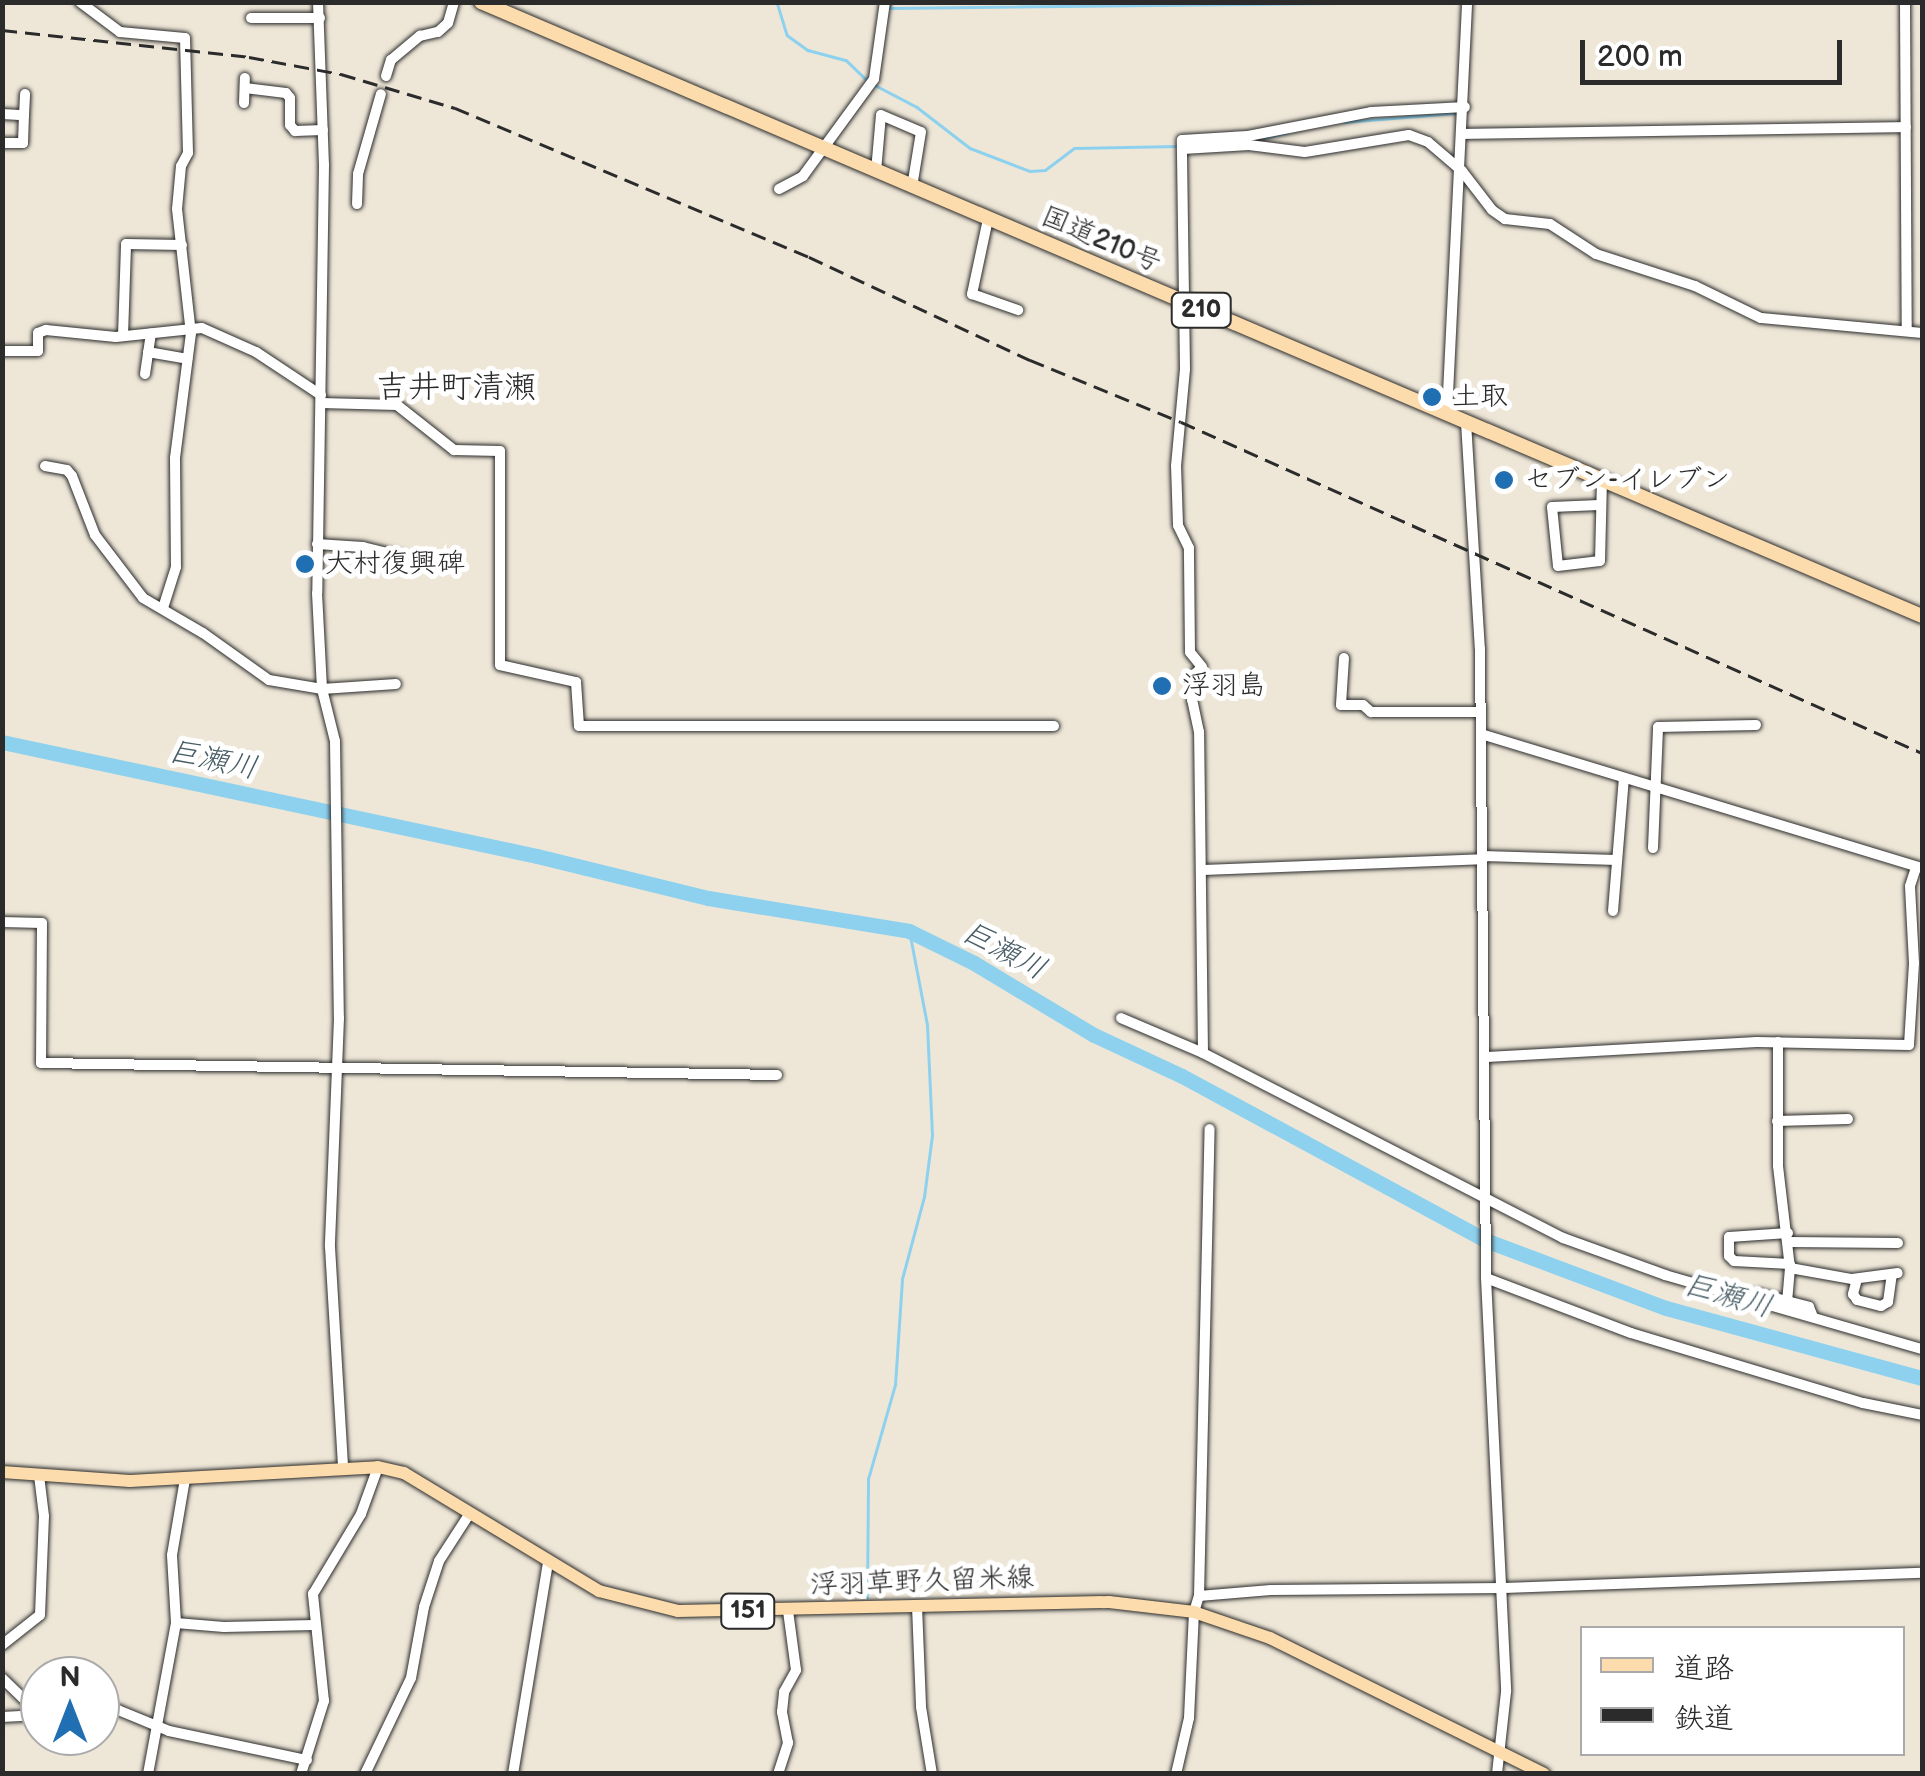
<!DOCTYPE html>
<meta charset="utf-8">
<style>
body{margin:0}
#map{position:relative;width:1925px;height:1776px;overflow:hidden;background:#eee7d8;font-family:"Balsamiq Sans","Klee One",sans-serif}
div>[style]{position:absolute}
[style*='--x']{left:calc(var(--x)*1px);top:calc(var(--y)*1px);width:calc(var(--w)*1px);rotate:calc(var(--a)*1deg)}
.stream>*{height:2.5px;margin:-1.25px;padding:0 1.25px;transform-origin:1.25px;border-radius:1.25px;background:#8dd1ee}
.river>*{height:15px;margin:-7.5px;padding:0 7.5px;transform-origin:7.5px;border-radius:7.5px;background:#8dd1ee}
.roads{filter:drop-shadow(0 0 2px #2b2b2b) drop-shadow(0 0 2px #2b2b2b)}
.minor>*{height:10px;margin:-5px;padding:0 5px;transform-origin:5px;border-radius:5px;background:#fff}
.major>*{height:12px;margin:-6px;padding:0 6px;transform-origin:6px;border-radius:6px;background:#fcdcac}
.highway>*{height:14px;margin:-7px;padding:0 7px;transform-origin:7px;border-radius:7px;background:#fcdcac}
.rail>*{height:2.5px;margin-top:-1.25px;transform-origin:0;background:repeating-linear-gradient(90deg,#2b2b2b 0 15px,transparent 0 23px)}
.dots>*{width:28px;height:28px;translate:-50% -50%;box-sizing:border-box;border:5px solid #fff;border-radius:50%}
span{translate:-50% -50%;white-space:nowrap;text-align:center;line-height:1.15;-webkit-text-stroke:10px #fff;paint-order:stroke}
.shield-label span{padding:2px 8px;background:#fff;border:2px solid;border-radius:8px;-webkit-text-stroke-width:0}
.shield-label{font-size:25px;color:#2b2b2b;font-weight:700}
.street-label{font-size:28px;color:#2b2b2b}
.poi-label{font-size:28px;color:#2b2b2b}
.left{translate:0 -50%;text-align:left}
.water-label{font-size:30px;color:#485d66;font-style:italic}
.quarter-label{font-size:32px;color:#2b2b2b}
.frame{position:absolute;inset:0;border:5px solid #2b2b2b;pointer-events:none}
.legend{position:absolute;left:1580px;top:1626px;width:325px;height:130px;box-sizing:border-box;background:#fff;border:2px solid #aaa;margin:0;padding:12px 18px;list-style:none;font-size:30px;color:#2b2b2b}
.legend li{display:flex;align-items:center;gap:20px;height:50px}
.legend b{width:50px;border:2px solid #aaa}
.north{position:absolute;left:20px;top:1656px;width:100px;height:100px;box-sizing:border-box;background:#fff;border:2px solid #aaa;border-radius:50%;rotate:0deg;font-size:28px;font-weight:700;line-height:40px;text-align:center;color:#2b2b2b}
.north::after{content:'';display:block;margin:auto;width:35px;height:45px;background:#1f6fb2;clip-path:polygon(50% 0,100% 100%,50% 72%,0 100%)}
.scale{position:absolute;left:1580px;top:40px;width:262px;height:45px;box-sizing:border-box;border:5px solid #2b2b2b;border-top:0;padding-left:12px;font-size:30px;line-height:35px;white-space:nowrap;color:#2b2b2b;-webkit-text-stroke:8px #fff;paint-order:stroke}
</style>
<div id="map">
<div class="stream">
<i style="--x:777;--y:2;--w:34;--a:73"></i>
<i style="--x:787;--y:35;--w:26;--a:36"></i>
<i style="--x:808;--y:50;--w:39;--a:15"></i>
<i style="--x:846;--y:60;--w:29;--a:44"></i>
<i style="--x:891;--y:2;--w:6;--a:99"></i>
<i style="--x:890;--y:8;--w:543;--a:-0.63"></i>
<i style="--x:873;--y:84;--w:50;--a:27.6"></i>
<i style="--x:917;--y:107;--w:67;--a:37.7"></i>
<i style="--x:970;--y:148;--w:64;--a:21"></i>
<i style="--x:1030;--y:171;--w:15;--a:-4"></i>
<i style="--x:1045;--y:170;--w:36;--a:-37"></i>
<i style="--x:1074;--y:148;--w:104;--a:-1.1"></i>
<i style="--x:1344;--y:122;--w:111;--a:-4.6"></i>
<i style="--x:1251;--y:141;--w:37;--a:-13"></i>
<i style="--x:867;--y:1598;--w:119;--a:-89.5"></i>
<i style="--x:868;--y:1479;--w:98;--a:-74"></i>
<i style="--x:895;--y:1385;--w:106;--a:-86.2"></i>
<i style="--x:902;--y:1279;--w:85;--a:-75"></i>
<i style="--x:924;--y:1197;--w:63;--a:-82.6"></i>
<i style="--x:932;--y:1135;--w:110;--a:-92.6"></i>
<i style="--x:927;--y:1025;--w:96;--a:-100.8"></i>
</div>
<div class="river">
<i style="--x:2;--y:742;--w:547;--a:12.03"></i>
<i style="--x:537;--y:856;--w:176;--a:13.8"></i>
<i style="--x:708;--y:898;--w:204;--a:9.3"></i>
<i style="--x:909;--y:931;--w:72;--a:26.2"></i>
<i style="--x:974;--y:963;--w:140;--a:31"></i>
<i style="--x:1094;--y:1035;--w:97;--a:25"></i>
<i style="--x:1182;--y:1076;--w:345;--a:28.4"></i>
<i style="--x:1485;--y:1240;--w:193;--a:20.6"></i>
<i style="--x:1666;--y:1308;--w:265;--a:15.3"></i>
</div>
<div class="roads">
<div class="minor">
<i style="--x:80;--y:2;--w:50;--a:36.9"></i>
<i style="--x:120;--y:32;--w:65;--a:5.3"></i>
<i style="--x:185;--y:38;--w:115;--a:88.5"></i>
<i style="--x:188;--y:153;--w:15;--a:118"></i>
<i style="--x:181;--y:166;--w:43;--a:95.3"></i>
<i style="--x:177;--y:209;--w:125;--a:83.6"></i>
<i style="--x:191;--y:333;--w:126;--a:97.3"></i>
<i style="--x:175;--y:458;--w:109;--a:89.5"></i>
<i style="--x:176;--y:567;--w:43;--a:107.6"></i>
<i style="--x:318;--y:2;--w:163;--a:87.9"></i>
<i style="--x:324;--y:165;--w:428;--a:90.9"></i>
<i style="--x:317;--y:593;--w:96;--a:87"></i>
<i style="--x:322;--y:689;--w:54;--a:76"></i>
<i style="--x:335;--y:741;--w:277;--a:89.2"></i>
<i style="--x:339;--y:1018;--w:229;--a:92.3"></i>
<i style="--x:330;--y:1247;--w:219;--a:86.6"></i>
<i style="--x:1905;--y:2;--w:329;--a:89.7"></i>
<i style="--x:251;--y:18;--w:69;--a:0"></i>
<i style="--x:386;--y:76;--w:17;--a:-73"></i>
<i style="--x:391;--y:60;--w:38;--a:-40"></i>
<i style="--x:420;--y:36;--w:18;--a:-13"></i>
<i style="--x:438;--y:32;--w:13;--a:-42"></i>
<i style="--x:448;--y:23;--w:22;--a:-74"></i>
<i style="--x:245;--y:88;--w:41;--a:7"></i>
<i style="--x:286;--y:93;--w:6;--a:51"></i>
<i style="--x:290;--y:98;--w:27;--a:90"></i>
<i style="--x:290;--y:125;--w:8;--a:50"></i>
<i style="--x:295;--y:131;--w:28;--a:-2"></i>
<i style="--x:244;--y:103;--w:25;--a:-88"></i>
<i style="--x:2;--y:114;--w:22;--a:3"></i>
<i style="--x:24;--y:115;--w:21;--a:-87"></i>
<i style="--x:1464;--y:134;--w:442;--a:-0.9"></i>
<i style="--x:2;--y:143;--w:21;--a:0"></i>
<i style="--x:23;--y:143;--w:28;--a:-88"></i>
<i style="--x:1183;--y:149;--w:66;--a:-3.5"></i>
<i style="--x:1249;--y:145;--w:56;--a:7.1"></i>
<i style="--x:1305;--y:152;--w:105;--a:-9.3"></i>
<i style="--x:1409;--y:135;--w:20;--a:20"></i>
<i style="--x:1428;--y:142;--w:45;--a:40.5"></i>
<i style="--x:1462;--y:171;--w:49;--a:52.4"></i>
<i style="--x:1492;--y:210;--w:16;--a:35"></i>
<i style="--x:1505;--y:219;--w:45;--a:6.3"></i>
<i style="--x:1550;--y:224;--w:55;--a:33.1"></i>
<i style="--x:1596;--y:254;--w:104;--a:17.9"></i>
<i style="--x:1695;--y:286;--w:73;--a:25.9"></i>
<i style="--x:1761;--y:318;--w:162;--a:5.3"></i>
<i style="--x:876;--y:171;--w:56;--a:-84.9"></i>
<i style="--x:881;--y:115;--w:43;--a:23"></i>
<i style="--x:921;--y:132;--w:56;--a:99.3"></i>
<i style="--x:779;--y:189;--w:27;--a:-28"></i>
<i style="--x:803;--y:176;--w:120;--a:-53.8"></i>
<i style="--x:874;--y:79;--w:78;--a:-81.9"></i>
<i style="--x:357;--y:204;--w:30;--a:-88"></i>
<i style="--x:358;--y:174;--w:83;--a:-74"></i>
<i style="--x:988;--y:219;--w:77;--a:102"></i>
<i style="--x:972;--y:294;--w:49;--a:19.2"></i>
<i style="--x:123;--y:336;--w:92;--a:-88.1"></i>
<i style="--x:126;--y:244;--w:56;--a:1"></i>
<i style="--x:2;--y:351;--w:36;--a:0"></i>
<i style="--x:38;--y:351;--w:18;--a:-90"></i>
<i style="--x:38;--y:333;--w:9;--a:-21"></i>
<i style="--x:46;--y:330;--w:70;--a:5.7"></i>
<i style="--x:116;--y:337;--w:86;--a:-6"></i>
<i style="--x:202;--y:328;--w:59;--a:24"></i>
<i style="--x:256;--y:352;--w:78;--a:33.5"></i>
<i style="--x:148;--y:352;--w:40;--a:10"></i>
<i style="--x:145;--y:374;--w:41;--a:-81.7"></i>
<i style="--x:321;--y:403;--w:76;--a:1.5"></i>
<i style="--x:397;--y:405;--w:73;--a:38.3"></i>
<i style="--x:454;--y:450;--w:46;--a:1.2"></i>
<i style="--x:500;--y:451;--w:214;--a:90"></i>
<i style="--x:500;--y:665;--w:78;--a:12.6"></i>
<i style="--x:576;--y:682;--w:44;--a:86.1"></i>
<i style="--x:579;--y:726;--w:475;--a:0"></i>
<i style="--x:1447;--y:414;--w:412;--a:-87.2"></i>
<i style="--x:1466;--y:422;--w:227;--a:86.5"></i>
<i style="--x:1480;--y:649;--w:629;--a:89.45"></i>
<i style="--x:1486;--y:1278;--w:414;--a:87.2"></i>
<i style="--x:1506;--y:1692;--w:82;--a:96.3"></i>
<i style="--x:45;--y:466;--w:22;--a:10"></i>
<i style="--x:67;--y:470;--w:8;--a:50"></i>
<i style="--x:72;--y:476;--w:63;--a:68.7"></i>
<i style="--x:95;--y:535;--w:79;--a:52.7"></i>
<i style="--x:143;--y:598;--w:69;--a:30.3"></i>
<i style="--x:203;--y:633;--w:81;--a:35.5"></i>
<i style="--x:269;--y:680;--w:54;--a:9.6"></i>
<i style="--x:322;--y:689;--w:74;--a:-3.9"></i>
<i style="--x:1599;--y:505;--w:47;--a:177.6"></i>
<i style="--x:1552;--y:507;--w:59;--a:84.2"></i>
<i style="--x:1558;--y:566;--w:42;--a:-6.8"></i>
<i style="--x:1600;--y:561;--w:81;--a:-88.6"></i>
<i style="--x:317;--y:544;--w:46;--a:3.7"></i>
<i style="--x:363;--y:547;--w:41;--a:14"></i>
<i style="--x:1344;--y:658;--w:47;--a:93.7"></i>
<i style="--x:1341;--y:705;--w:22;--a:0"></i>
<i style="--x:1363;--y:705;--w:11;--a:41"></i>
<i style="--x:1371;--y:712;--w:109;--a:0"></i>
<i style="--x:1481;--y:734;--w:459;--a:16.9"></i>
<i style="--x:1653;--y:848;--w:121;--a:-87.6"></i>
<i style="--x:1658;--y:727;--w:98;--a:-1.2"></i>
<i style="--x:1483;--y:856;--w:134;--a:1.7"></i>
<i style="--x:1202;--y:870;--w:281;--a:-2.2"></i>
<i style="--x:1613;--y:911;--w:133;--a:-85.3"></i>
<i style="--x:2;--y:922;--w:40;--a:1.4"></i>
<i style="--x:42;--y:923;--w:140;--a:90.4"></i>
<i style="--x:41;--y:1063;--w:736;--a:0.93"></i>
<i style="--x:1121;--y:1018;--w:89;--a:23.1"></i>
<i style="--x:1203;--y:1053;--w:405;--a:27.2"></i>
<i style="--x:1563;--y:1238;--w:109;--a:19.9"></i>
<i style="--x:1665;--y:1275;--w:267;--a:16.1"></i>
<i style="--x:1778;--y:1042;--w:124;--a:90"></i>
<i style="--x:1778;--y:1166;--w:103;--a:83.3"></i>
<i style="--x:1790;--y:1268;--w:33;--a:95"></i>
<i style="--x:1787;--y:1301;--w:23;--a:15"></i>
<i style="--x:1809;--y:1307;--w:11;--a:68"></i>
<i style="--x:1203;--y:1053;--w:321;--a:-90.7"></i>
<i style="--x:1199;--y:732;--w:33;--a:-102"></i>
<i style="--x:1192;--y:700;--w:25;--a:-85"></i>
<i style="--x:1194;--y:675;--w:11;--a:-45"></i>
<i style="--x:1202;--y:667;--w:19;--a:-129"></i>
<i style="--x:1190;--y:652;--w:104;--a:-90.6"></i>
<i style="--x:1189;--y:548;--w:25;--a:-116"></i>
<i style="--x:1178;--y:525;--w:59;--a:-91.9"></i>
<i style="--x:1176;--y:466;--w:97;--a:-84.7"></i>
<i style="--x:1185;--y:369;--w:229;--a:-90.8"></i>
<i style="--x:1182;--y:140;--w:66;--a:-3.5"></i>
<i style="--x:1248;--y:136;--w:125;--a:-11"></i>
<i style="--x:1371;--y:112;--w:94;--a:-3"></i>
<i style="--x:1487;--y:1057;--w:270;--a:-3.2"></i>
<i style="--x:1757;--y:1042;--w:152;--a:1.1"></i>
<i style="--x:1909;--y:1045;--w:82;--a:-86.5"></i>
<i style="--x:1914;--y:963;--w:77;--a:-93"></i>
<i style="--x:1910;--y:886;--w:20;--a:-72"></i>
<i style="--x:1777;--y:1121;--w:71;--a:-1.6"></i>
<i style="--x:1788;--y:1233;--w:59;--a:176.1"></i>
<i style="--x:1729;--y:1237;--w:19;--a:90"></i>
<i style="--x:1729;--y:1256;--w:7;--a:45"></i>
<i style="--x:1734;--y:1261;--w:56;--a:3.1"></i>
<i style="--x:1788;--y:1242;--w:110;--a:0.5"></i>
<i style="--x:1790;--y:1268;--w:63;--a:10.1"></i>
<i style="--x:1852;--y:1279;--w:46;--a:-7.4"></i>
<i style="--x:1486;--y:1278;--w:155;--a:20.8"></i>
<i style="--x:1631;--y:1333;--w:242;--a:16.8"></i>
<i style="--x:1863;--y:1403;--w:60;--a:11.5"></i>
<i style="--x:1857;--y:1279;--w:16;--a:105"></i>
<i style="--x:1853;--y:1294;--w:7;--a:56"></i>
<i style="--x:1857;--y:1300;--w:25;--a:14"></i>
<i style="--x:1881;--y:1306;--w:8;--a:-30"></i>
<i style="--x:1888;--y:1302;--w:27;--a:-82"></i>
<i style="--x:1754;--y:1299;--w:7;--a:-45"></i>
<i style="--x:1759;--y:1294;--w:29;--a:14"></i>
<i style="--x:1199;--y:1596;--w:467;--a:-88.7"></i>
<i style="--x:917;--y:1606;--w:101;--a:87.7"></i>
<i style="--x:921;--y:1707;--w:68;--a:80.7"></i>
<i style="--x:176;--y:1623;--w:48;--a:4.8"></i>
<i style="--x:224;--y:1627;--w:90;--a:-1.3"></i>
<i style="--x:2;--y:1645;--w:48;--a:-38.3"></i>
<i style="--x:40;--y:1615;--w:99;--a:-87.7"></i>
<i style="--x:44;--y:1516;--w:39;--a:-97"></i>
<i style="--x:2;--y:1678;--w:53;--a:44.2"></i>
<i style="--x:100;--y:1709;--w:18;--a:3"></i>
<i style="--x:118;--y:1710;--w:55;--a:22.4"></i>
<i style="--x:169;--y:1731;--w:141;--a:11.9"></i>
<i style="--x:2;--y:1717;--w:37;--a:-3"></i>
<i style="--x:148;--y:1774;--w:154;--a:-79.5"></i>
<i style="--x:176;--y:1623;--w:68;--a:-93.4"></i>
<i style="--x:172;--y:1555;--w:77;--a:-80.3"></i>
<i style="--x:301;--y:1774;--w:77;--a:-72.5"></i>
<i style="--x:324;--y:1701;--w:108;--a:-95.9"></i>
<i style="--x:313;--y:1594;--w:93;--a:-59"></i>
<i style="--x:361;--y:1514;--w:50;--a:-70.1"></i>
<i style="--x:365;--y:1774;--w:106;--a:-64.4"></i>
<i style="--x:411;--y:1678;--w:72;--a:-79.6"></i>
<i style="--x:424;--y:1607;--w:48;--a:-71.9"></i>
<i style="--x:439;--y:1561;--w:57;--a:-57.1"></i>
<i style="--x:513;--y:1774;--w:215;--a:-80.6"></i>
<i style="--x:778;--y:1774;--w:33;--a:-72"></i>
<i style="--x:788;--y:1743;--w:32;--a:-101"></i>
<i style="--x:782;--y:1712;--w:20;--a:-84"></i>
<i style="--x:784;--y:1692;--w:25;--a:-61"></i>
<i style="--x:796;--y:1670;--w:60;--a:-97.7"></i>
<i style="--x:1176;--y:1774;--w:57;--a:-76.9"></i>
<i style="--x:1189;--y:1718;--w:106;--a:-87.3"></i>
<i style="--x:1194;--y:1612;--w:17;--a:-73"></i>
<i style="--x:1199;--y:1596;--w:72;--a:-4.8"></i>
<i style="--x:1271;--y:1590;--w:233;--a:-0.5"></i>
<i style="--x:1504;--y:1588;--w:418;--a:-2.1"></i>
</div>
<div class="major">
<i style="--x:2;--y:1472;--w:128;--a:4"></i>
<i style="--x:130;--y:1481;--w:248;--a:-3.2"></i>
<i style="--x:378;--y:1467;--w:27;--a:13"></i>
<i style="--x:404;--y:1473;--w:228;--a:31.2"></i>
<i style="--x:599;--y:1591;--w:81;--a:14.2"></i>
<i style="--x:678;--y:1611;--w:431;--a:-1.2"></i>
<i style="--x:1109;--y:1602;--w:86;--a:6.7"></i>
<i style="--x:1194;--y:1612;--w:80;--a:18.9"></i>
<i style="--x:1270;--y:1638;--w:306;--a:26.4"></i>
</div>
<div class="highway">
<i style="--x:481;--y:2;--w:1566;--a:23.08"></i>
</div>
</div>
<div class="rail">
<i style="--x:2;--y:30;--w:248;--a:6.2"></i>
<i style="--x:249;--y:57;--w:94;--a:10.5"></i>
<i style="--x:341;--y:74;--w:119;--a:16.6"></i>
<i style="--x:455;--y:108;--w:384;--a:22.8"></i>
<i style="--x:809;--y:257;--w:244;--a:25"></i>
<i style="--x:1030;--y:360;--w:163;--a:22.3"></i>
<i style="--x:1181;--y:422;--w:812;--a:24.07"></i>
</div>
<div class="dots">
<i style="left:1432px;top:397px;background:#1f6fb2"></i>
<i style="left:1504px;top:480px;background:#1f6fb2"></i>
<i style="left:305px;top:564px;background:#1f6fb2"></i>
<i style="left:1162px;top:686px;background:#1f6fb2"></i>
</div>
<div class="shield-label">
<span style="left:1201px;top:310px">210</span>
<span style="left:748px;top:1611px">151</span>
</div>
<div class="street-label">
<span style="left:1101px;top:240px;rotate:23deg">国道210号</span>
<span style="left:922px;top:1582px;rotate:-2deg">浮羽草野久留米線</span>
</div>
<div class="poi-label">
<span class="left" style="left:1452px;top:397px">土取</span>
<span class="left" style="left:1524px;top:480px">セブン-イレブン</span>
<span class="left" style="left:325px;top:564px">大村復興碑</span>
<span class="left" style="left:1182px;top:686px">浮羽島</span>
</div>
<div class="water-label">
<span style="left:213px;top:760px;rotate:12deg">巨瀬川</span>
<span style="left:1004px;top:951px;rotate:28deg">巨瀬川</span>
<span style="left:1728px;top:1296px;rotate:16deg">巨瀬川</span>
</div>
<div class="quarter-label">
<span style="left:456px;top:388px">吉井町清瀬</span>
</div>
<div class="frame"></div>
<ul class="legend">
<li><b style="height:12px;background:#fcdcac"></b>道路</li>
<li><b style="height:12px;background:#2b2b2b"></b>鉄道</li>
</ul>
<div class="north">N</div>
<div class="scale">200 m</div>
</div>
